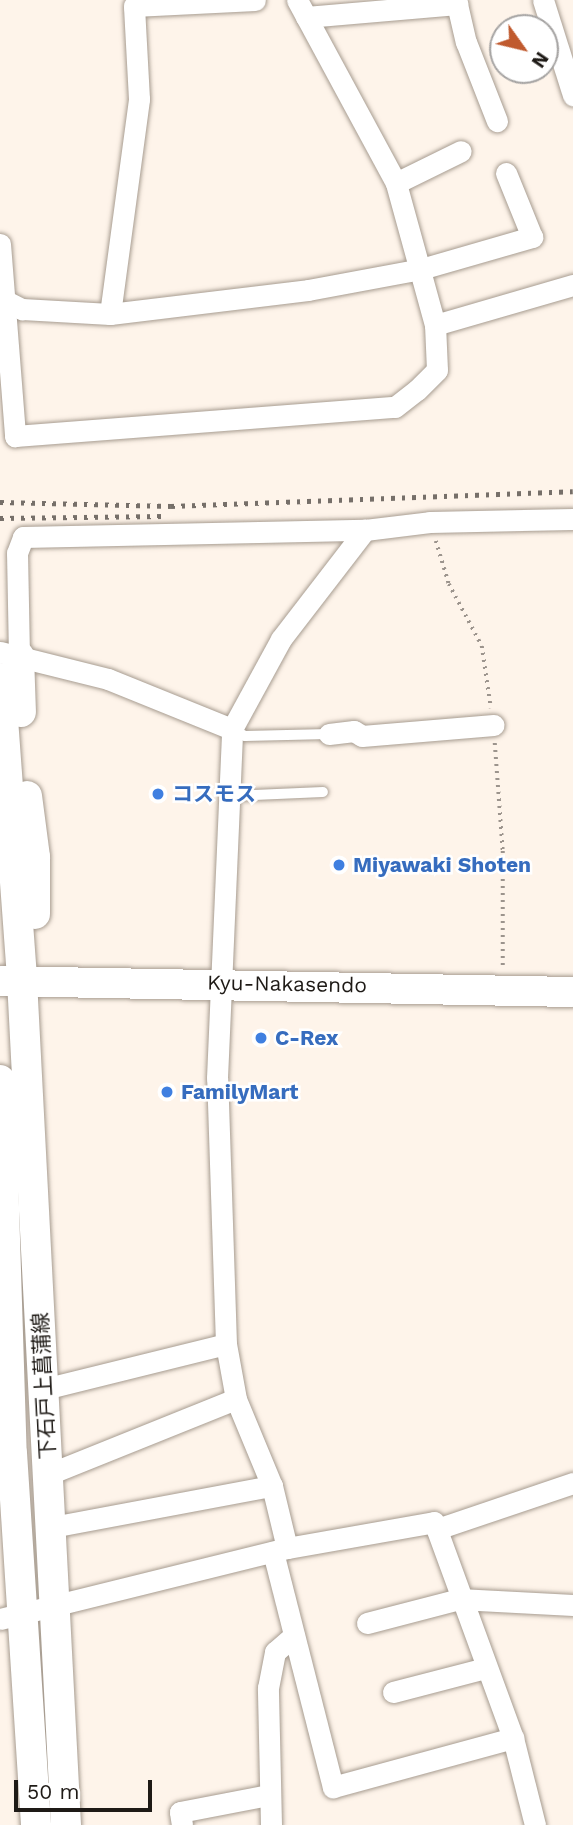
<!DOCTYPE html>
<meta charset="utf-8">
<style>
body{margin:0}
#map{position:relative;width:573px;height:1825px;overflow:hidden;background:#fef4ea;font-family:"Work Sans","Noto Sans JP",sans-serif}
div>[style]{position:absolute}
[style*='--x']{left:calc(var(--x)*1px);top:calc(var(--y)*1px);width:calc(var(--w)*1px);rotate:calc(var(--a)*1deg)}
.path>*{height:3.5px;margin-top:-1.75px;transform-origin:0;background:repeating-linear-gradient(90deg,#9c948d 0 2px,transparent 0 7px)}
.roads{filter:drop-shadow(0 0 2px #a79c90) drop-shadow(0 0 2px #a79c90)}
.service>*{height:10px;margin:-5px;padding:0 5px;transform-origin:5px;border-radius:5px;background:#fff}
.minor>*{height:21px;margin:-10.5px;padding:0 10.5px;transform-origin:10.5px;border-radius:10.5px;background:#fff}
.secondary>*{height:30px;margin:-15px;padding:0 15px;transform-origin:15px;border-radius:15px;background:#fff}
.rail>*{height:5px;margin-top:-2.5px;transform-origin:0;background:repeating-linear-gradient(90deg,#766f69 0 3.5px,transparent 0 10.5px)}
.dots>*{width:19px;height:19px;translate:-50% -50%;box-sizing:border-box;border:4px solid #fff;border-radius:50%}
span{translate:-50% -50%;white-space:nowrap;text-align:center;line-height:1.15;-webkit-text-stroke:5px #fff;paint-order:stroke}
.shop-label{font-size:21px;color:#366cbe;font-weight:700}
.left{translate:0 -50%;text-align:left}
.street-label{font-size:21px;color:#1e1a16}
.north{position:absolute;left:489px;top:14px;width:70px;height:70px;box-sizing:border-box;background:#fff;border:2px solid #a5a3a2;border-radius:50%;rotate:124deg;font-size:19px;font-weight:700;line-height:28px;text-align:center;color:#1e1a16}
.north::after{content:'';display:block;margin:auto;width:24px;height:32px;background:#c05a2e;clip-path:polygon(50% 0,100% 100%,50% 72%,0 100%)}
.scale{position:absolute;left:14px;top:1780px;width:138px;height:32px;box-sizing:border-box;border:4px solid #1e1a16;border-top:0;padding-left:9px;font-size:21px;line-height:24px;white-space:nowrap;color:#1e1a16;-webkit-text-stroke:5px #fff;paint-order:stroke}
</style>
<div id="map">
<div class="path">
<i style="--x:436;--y:541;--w:45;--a:73.2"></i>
<i style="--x:449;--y:584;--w:70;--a:62"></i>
<i style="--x:482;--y:646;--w:63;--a:81.7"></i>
<i style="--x:495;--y:743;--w:108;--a:85.8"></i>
<i style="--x:503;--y:851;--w:115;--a:90"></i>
</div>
<div class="roads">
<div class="service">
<i style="--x:232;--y:729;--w:15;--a:28"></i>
<i style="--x:245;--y:736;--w:84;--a:-1.4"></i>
<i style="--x:231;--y:796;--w:92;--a:-2.5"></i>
</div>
<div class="minor">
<i style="--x:543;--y:0;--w:100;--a:72.5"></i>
<i style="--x:306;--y:17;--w:152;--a:-4.9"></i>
<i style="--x:457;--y:4;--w:39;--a:77"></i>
<i style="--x:466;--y:42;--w:85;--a:68.6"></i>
<i style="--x:396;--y:183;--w:72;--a:-26.2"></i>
<i style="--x:0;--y:244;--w:193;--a:85.5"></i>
<i style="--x:15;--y:436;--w:381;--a:-4.4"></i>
<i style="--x:395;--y:407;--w:28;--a:-38"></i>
<i style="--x:417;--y:390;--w:28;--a:-45"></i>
<i style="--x:437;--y:370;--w:45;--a:-92.5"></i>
<i style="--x:435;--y:325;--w:147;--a:-105.4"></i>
<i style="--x:396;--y:183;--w:208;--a:-118.4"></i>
<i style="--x:0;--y:298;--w:25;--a:27"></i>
<i style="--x:22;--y:309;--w:88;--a:3.3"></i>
<i style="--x:110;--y:314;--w:199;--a:-6.9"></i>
<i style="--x:308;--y:290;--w:115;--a:-10.5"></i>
<i style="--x:421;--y:269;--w:116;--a:-16.1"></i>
<i style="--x:532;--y:237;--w:69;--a:-112.1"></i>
<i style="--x:110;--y:314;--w:217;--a:-82.3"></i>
<i style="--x:139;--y:99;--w:93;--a:-93.1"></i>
<i style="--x:134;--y:6;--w:121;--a:-2.8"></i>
<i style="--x:435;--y:325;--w:144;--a:-16.2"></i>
<i style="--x:0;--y:652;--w:111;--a:14"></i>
<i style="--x:108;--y:679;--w:134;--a:22"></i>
<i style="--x:19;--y:656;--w:103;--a:-91.1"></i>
<i style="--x:17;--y:553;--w:17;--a:-69"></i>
<i style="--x:23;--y:537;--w:342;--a:-1.2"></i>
<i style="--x:365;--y:530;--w:65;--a:-7"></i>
<i style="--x:430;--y:522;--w:143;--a:-1.2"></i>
<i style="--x:329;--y:734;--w:25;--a:-7"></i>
<i style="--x:354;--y:731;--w:9;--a:32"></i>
<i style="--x:362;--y:736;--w:132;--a:-4.8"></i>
<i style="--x:44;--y:1389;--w:187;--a:-13.9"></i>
<i style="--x:49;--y:1474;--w:201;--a:-21.9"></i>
<i style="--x:52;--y:1527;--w:224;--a:-10.6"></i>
<i style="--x:437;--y:1529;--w:144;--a:-18.7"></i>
<i style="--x:287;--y:1548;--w:64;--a:-103.6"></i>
<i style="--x:272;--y:1486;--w:94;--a:-112.5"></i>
<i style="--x:236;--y:1399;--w:56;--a:-100.3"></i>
<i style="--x:226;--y:1344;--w:266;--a:-91.9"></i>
<i style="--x:217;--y:1078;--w:349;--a:-87.5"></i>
<i style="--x:232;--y:729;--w:102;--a:-61.4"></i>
<i style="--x:281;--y:639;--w:138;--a:-52.4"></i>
<i style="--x:273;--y:1552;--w:243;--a:75.7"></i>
<i style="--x:333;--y:1787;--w:187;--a:-15.2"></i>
<i style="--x:0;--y:1619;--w:296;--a:-13.9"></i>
<i style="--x:287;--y:1548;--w:149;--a:-10"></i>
<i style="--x:434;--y:1522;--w:230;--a:69.9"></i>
<i style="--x:513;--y:1738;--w:90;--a:75.8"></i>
<i style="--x:367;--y:1623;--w:95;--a:-14.6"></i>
<i style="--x:459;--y:1599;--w:114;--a:3"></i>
<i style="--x:393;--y:1692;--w:95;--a:-14.6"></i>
<i style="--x:182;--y:1825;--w:13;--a:-99"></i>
<i style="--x:180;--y:1812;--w:90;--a:-10.9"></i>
<i style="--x:271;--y:1825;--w:137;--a:-91.3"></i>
<i style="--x:268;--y:1688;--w:37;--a:-79"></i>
<i style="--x:275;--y:1652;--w:21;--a:-41"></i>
</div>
<div class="secondary">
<i style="--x:19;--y:656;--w:56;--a:88"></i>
<i style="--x:0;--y:678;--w:303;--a:85.8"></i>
<i style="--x:22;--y:980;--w:846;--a:87.02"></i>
<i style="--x:27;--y:796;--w:62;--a:82.5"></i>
<i style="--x:35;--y:857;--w:57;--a:90"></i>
<i style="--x:0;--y:981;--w:573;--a:1.1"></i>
<i style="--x:0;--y:1080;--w:373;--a:88.2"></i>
<i style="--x:12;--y:1453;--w:373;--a:86.3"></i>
</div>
</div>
<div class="rail">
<i style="--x:0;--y:502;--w:171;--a:1.3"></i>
<i style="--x:171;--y:506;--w:402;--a:-2.1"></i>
<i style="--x:0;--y:518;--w:164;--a:-0.7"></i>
</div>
<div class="dots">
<i style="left:158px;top:794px;background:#3f7fe0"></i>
<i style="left:339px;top:865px;background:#3f7fe0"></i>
<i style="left:261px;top:1038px;background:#3f7fe0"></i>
<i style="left:167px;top:1092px;background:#3f7fe0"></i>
</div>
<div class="shop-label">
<span class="left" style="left:172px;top:794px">コスモス</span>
<span class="left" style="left:353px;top:865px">Miyawaki Shoten</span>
<span class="left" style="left:275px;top:1038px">C-Rex</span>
<span class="left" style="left:181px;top:1092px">FamilyMart</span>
</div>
<div class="street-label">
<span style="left:287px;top:984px;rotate:1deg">Kyu-Nakasendo</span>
<span style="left:44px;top:1386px;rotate:-93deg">下石戸上菖蒲線</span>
</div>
<div class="north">N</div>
<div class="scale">50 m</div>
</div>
